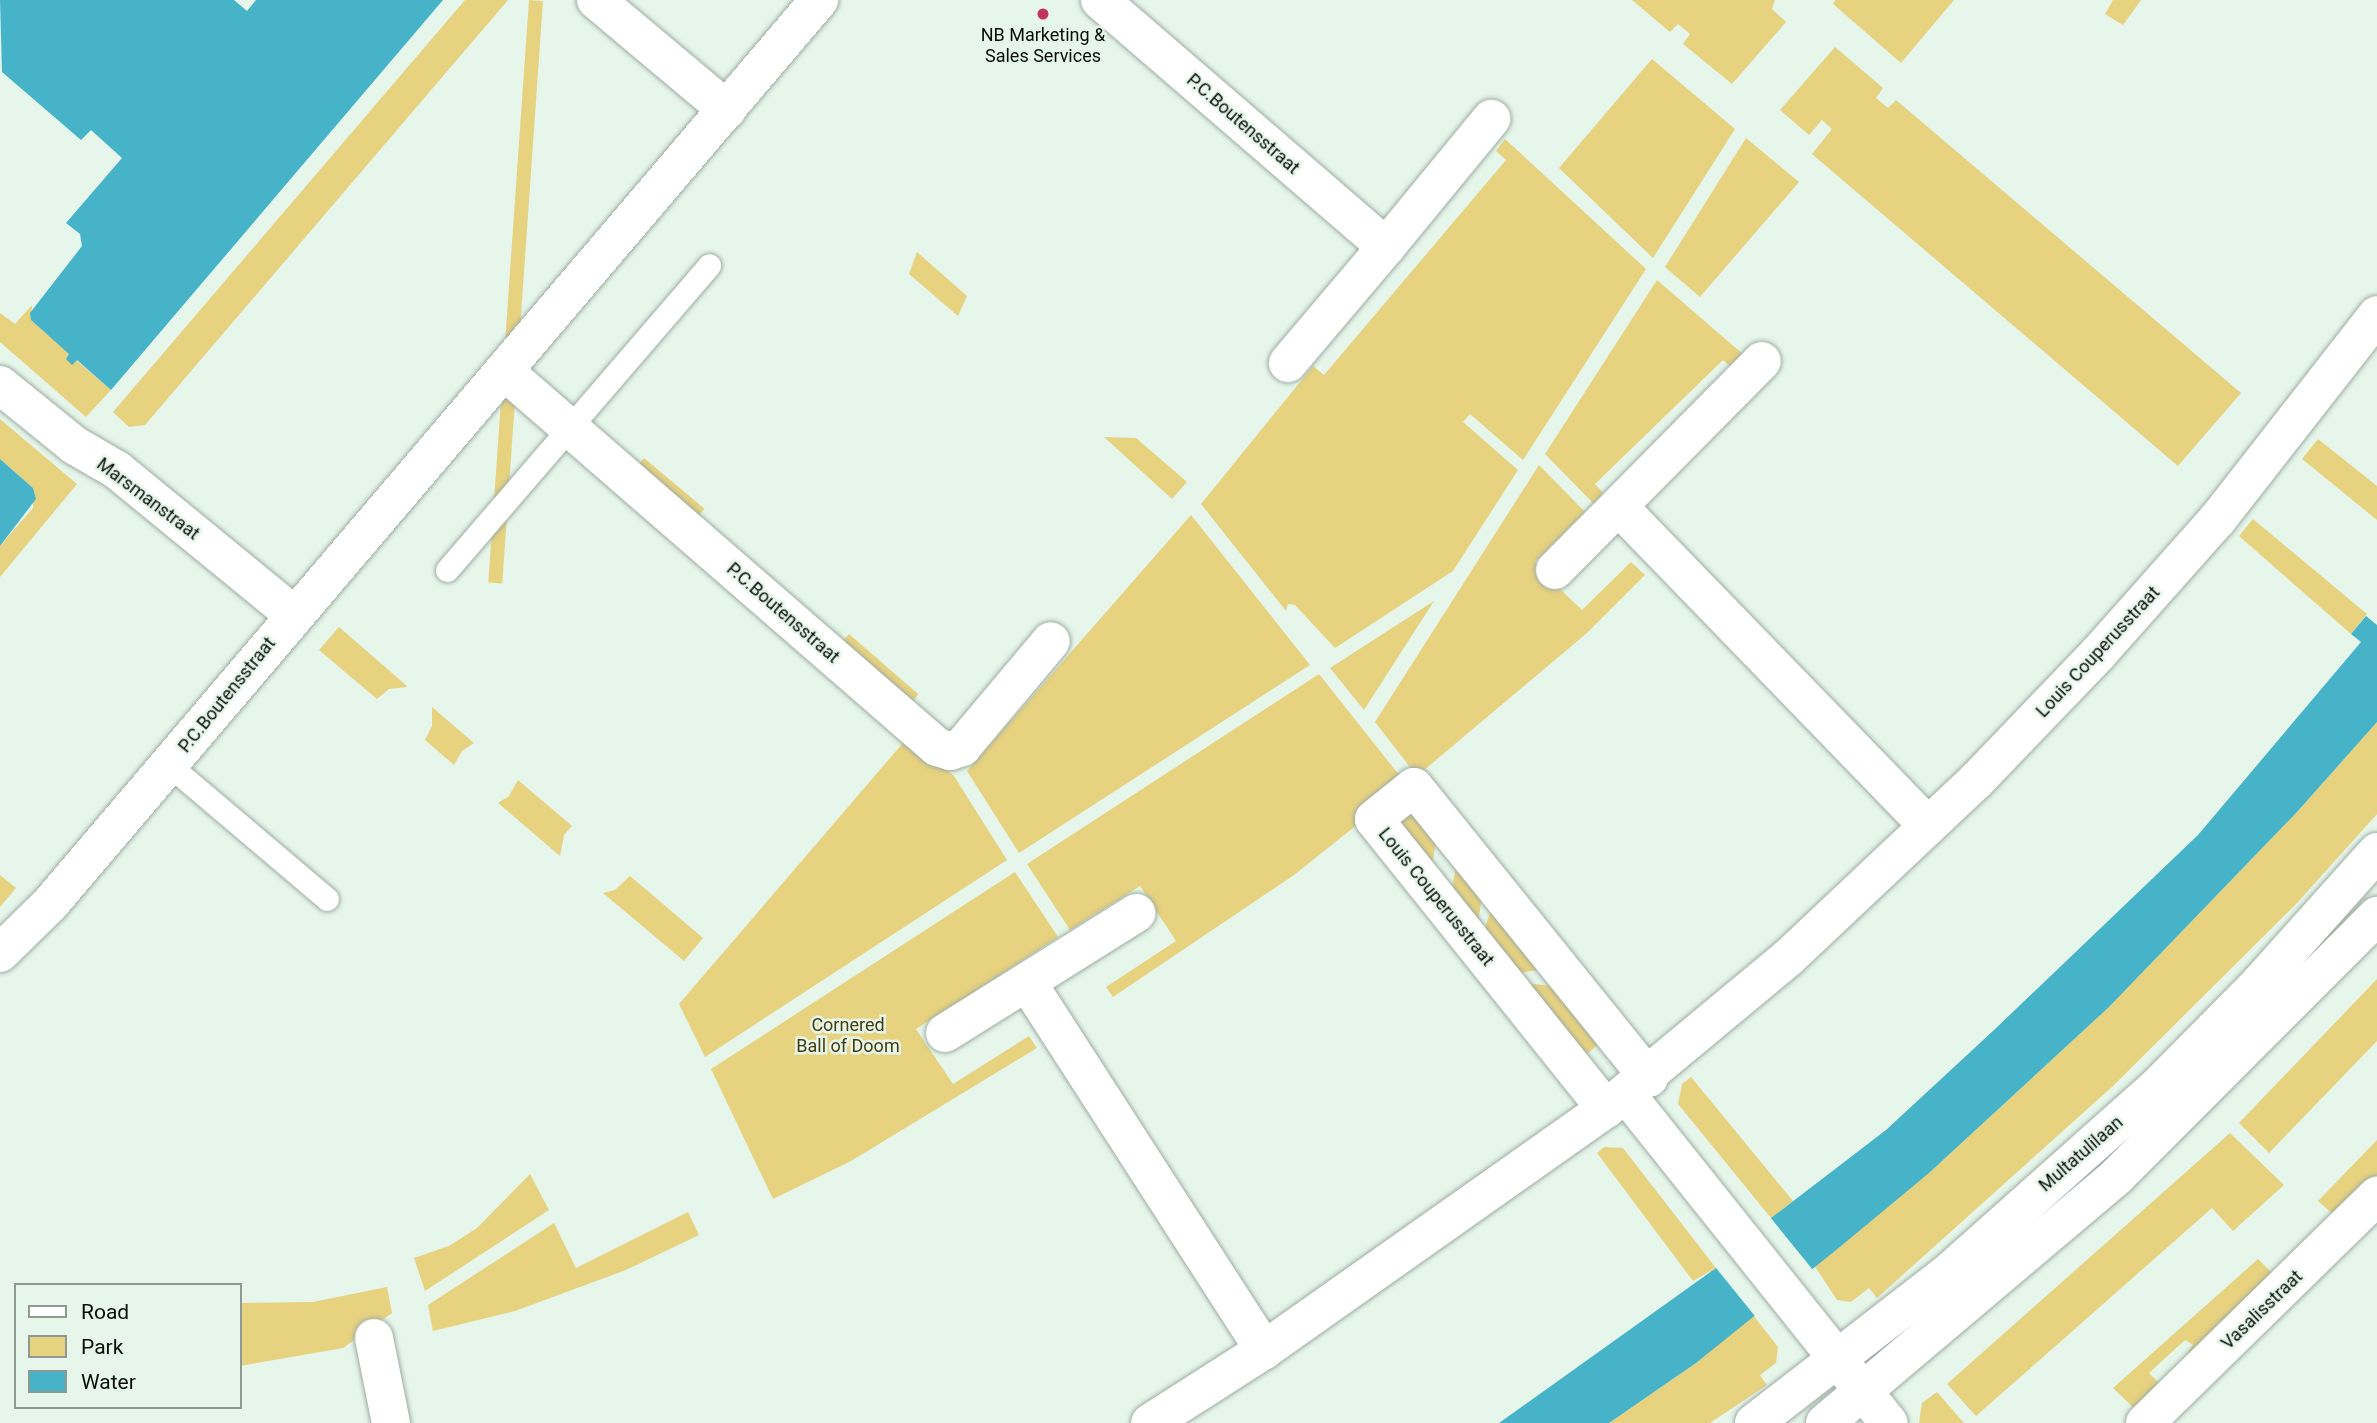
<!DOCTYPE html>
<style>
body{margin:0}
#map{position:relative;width:2377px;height:1423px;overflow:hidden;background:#e6f6eb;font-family:Roboto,sans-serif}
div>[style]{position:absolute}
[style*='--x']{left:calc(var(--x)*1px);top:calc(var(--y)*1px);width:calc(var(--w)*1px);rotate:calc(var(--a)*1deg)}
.green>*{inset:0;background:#e7d280;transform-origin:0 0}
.water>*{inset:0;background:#46b3c9}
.pier>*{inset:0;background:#e6f6eb;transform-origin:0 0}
.roads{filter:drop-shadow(0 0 2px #9daca1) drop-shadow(0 0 2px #9daca1)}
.lane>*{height:23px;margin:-11.5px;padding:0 11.5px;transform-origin:11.5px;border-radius:11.5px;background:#fff}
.street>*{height:38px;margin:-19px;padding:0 19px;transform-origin:19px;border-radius:19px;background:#fff}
.dots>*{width:19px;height:19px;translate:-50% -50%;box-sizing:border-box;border:4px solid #e6f6eb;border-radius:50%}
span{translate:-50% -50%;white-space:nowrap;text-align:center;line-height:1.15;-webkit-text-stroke:5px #e6f6eb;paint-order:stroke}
.poi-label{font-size:18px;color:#080d09}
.street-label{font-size:18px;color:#080d09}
.park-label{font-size:18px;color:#473c0f}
.legend{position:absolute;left:14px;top:1283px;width:228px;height:126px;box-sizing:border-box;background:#e6f6eb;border:2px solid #8d9991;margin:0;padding:9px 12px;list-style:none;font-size:21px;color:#080d09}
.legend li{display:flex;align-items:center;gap:14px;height:35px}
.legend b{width:35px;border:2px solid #8d9991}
</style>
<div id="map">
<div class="green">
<i style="clip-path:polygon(465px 0,508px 0,145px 425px,129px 427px,113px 412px)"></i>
<i style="left:529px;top:0;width:14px;height:584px;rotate:4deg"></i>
<i style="clip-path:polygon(1632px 0,1775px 0,1772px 9px,1786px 22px,1732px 84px,1683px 44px,1690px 34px,1678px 24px,1670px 32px)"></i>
<i style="clip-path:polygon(1835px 0,1954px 0,1901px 63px,1833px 4px)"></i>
<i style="clip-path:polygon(2113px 0,2141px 0,2123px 25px,2105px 14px)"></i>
<i style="clip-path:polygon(1835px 47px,1883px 88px,1876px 98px,1888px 108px,1896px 100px,2241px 393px,2178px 466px,1812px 154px,1832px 129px,1822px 120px,1809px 135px,1780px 110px)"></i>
<i style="clip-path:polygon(1652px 59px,1735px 129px,1653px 258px,1559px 168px)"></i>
<i style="clip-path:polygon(1746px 138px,1799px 182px,1700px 297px,1665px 267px)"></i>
<i style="clip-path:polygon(1505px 139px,1646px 269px,1523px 460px,1470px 414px,1463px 422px,1518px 470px,1453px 571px,1335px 648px,1295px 605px,1288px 604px,1286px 611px,1201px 504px,1313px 366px,1324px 375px,1506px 160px,1496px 151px)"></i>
<i style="clip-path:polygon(917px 252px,967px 296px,958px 316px,909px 274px)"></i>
<i style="clip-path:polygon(1657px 280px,1745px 356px,1733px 369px,1723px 360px,1595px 484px,1604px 494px,1594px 504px,1545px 454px)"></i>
<i style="clip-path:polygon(32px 305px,31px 320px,70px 354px,66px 359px,76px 360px,111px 390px,86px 417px,0 342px,0 313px,15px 324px)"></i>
<i style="clip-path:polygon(0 419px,77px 484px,0 577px,0 546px,33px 508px,33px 488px,0 459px)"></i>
<i style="clip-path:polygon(1104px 437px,1136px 438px,1187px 482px,1172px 499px)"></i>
<i style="clip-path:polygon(2318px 439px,2377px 486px,2377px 520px,2302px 459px)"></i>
<i style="left:644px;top:458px;width:79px;height:17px;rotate:40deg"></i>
<i style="clip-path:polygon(1539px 465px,1585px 512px,1535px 562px,1559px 588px,1582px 610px,1631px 562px,1645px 575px,1587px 633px,1417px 776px,1375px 722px)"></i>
<i style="clip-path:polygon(1191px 515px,1310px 665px,1019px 853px,967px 771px)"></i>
<i style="clip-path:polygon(2253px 519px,2367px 614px,2351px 634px,2239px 536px)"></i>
<i style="clip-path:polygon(1434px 601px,1364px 710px,1330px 668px)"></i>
<i style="clip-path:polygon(339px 627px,407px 686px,406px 687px,389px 689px,377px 699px,319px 650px)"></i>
<i style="left:849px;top:634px;width:92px;height:16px;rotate:41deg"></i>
<i style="clip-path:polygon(1319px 674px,1407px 785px,1294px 875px,1113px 997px,1106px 987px,1176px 941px,1140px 886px,1070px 930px,1027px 864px)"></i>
<i style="clip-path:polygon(432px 707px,474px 743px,462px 751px,454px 765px,425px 740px,432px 726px)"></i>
<i style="clip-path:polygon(2377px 722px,2377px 814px,2297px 903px,2113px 1086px,1877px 1298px,1869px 1288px,1851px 1302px,1837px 1300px,1814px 1265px,1929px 1173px,2109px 1007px,2297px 812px)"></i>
<i style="clip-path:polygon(908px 737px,954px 776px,1007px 860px,705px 1057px,679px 1004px)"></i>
<i style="clip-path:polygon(518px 780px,572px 826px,564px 835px,560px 856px,498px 803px,509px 796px)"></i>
<i style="clip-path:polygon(1414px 795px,1439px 826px,1432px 864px,1388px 815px)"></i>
<i style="clip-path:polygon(1458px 855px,1484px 883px,1478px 923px,1451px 894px)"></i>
<i style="clip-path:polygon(1015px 872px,1058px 937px,916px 1029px,953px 1084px,1029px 1036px,1037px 1048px,851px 1161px,773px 1199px,711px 1069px)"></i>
<i style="clip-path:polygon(0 875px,16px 888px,0 907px)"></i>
<i style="clip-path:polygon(630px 876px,703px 938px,684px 961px,603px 893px,615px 890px)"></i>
<i style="clip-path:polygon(1494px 901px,1549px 968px,1514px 974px,1483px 933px)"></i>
<i style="clip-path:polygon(2377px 979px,2377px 1041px,2269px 1153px,2239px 1123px)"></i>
<i style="clip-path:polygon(1526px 983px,1568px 988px,1607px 1037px,1582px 1058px)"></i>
<i style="clip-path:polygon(1691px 1077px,1793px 1201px,1771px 1218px,1678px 1104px,1682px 1084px)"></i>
<i style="clip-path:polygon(2230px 1133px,2284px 1185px,2233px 1231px,2212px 1208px,1976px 1416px,1947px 1384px)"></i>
<i style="clip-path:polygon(2377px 1140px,2377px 1175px,2335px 1216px,2318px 1201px)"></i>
<i style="clip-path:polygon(1604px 1147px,1623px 1148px,1716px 1268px,1693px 1281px,1597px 1153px)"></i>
<i style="clip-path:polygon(530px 1174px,549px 1210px,425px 1291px,414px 1258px,449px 1246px,477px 1228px)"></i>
<i style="clip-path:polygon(688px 1212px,699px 1235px,626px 1270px,515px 1311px,433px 1331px,428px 1305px,554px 1223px,576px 1268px)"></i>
<i style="clip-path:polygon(2258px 1259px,2275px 1276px,2193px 1356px,2188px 1351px,2193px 1345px,2185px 1340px,2149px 1373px,2162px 1386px,2137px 1411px,2113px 1388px)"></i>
<i style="clip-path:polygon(387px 1287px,392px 1313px,343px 1348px,240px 1366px,240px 1303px,313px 1302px)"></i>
<i style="clip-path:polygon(1753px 1315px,1778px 1347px,1776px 1363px,1760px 1375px,1767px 1385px,1710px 1423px,1609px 1423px,1696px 1363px)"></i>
<i style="clip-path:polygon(1937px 1392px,1964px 1423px,1919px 1423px,1922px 1403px)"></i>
</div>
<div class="water">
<i style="clip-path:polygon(0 0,234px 0,247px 11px,256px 0,443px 0,111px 390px,77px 360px,72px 365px,66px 359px,69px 354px,31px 320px,30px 313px,82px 246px,80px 234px,66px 223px,122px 158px,91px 130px,81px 140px,2px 72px)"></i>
<i style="clip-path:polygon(0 459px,33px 488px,36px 499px,0 546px)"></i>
<i style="clip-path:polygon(2366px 616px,2377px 625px,2377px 722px,2297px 812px,2109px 1007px,1929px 1173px,1841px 1246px,1696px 1363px,1609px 1423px,1499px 1423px,1716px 1268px,1771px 1218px,1886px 1130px,1994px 1030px,2198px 835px,2361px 642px,2351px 634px)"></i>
</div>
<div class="pier">
<i style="left:1770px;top:1217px;width:68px;height:74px;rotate:51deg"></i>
</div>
<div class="roads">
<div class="lane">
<i style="--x:447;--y:570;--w:402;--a:-49.3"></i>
<i style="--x:169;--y:765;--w:207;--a:40.3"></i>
</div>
<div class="street">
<i style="--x:596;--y:0;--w:171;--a:40"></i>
<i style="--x:1100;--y:0;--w:378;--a:40.8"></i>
<i style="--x:1386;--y:247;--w:152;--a:130.2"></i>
<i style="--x:1386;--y:247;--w:166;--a:-50.6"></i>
<i style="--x:504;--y:371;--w:573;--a:40.97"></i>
<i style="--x:937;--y:747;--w:14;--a:17"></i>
<i style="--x:950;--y:751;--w:13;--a:-18"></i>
<i style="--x:962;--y:747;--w:138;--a:-50"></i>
<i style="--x:0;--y:385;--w:95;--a:39"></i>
<i style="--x:74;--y:445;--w:50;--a:30.2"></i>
<i style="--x:117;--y:470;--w:229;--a:39.3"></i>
<i style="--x:1619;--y:507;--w:444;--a:45.9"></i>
<i style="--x:1555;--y:570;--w:294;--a:-45.3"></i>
<i style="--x:0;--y:953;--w:70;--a:-44.4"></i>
<i style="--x:50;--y:904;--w:1187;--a:-49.61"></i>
<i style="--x:1027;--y:982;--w:438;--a:57.2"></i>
<i style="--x:945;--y:1033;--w:226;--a:-32.1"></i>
<i style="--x:1626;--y:1094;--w:421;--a:51.4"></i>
<i style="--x:1606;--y:1109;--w:371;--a:-128.7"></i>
<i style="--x:1374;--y:819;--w:51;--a:-38.7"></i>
<i style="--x:1414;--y:787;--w:374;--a:51.1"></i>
<i style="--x:374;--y:1338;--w:87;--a:78.7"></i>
<i style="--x:1150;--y:1423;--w:135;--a:-32.6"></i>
<i style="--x:1264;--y:1350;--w:418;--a:-35.2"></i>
<i style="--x:1606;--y:1109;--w:236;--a:-39.7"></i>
<i style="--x:1788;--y:958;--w:258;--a:-43.3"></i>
<i style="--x:1976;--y:781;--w:175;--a:-46.2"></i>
<i style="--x:2097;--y:655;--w:181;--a:-48.4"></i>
<i style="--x:2217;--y:520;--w:260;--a:-52"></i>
<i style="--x:1754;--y:1423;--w:244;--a:-37.7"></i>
<i style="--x:1947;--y:1274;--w:284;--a:-41.7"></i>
<i style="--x:2159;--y:1085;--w:142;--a:-45.3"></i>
<i style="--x:2259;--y:984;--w:177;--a:-48.2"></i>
<i style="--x:1825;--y:1423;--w:382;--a:-40.2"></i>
<i style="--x:2117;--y:1176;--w:368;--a:-45"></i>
<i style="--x:2145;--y:1423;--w:325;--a:-44.4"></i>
</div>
</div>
<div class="dots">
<i style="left:1043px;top:14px;background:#c2335e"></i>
</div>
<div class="poi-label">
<span style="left:1043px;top:46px">NB Marketing &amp;<br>Sales Services</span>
</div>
<div class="street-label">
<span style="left:1243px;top:124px;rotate:41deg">P.C.Boutensstraat</span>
<span style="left:148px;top:499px;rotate:37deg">Marsmanstraat</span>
<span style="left:783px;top:613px;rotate:41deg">P.C.Boutensstraat</span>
<span style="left:2098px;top:652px;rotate:-47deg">Louis Couperusstraat</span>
<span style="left:227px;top:695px;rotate:-51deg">P.C.Boutensstraat</span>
<span style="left:1436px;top:897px;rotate:51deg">Louis Couperusstraat</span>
<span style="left:2081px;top:1154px;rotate:-41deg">Multatulilaan</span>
<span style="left:2262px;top:1310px;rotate:-44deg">Vasalisstraat</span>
</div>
<div class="park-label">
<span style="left:848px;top:1036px">Cornered<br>Ball of Doom</span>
</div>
<ul class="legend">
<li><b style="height:9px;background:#fff"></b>Road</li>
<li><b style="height:19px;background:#e7d280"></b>Park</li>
<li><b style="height:19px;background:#46b3c9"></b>Water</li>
</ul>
</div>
